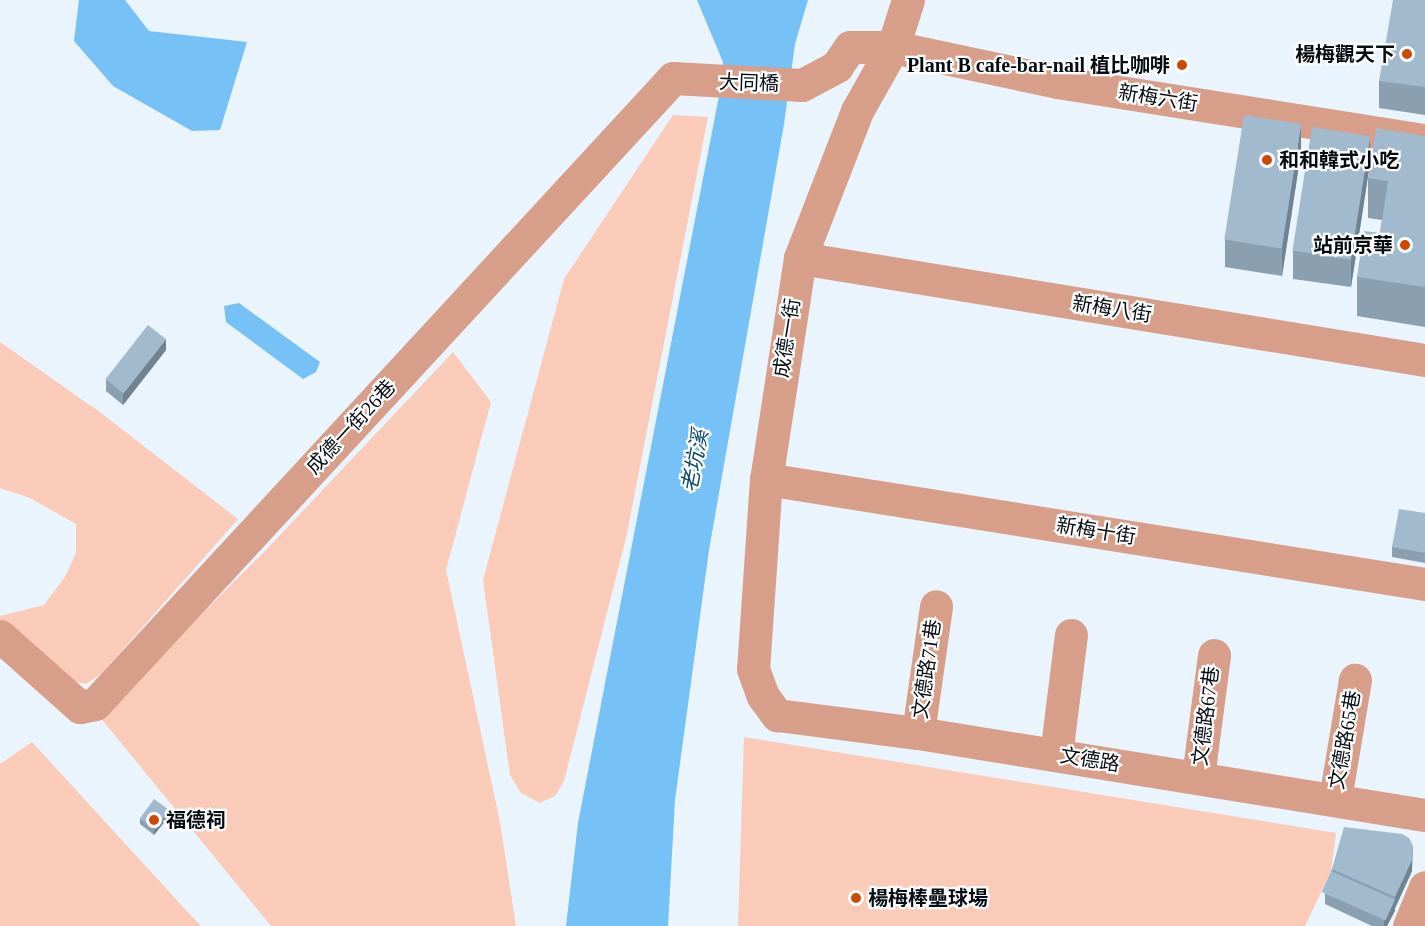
<!DOCTYPE html>
<meta charset="utf-8">
<style>
body{margin:0}
#map{position:relative;width:1425px;height:926px;overflow:hidden;background:#e9f4fc;font-family:"Times New Roman","Noto Sans TC",serif}
div>[style]{position:absolute}
[style*='--x']{left:calc(var(--x)*1px);top:calc(var(--y)*1px);width:calc(var(--w)*1px);rotate:calc(var(--a)*1deg)}
.green>*{inset:0;background:#fbcbba}
.water>*{inset:0;background:#76c1f5}
.minor>*{height:33px;margin:-16.5px;padding:0 16.5px;transform-origin:16.5px;border-radius:16.5px;background:#d79e89}
.wall>*{inset:0;background:#8aa0b0}
.shaded-wall>*{inset:0;background:#718290}
.building>*{inset:0;background:#a1bacd;transform-origin:0 0}
.dots>*{width:16px;height:16px;translate:-50% -50%;box-sizing:border-box;border:3px solid #fff;border-radius:50%}
span{translate:-50% -50%;white-space:nowrap;text-align:center;line-height:1.15;-webkit-text-stroke:4.5px #fff;paint-order:stroke}
.poi-label{font-size:20px;color:#050d13;font-weight:700}
.right{translate:-100% -50%;text-align:right}
.left{translate:0 -50%;text-align:left}
.street-label{font-size:20px;color:#050d13}
.water-label{font-size:21px;color:#0a4668;font-style:italic}
</style>
<div id="map">
<div class="green">
<i style="clip-path:polygon(673px 115px,708px 117px,626px 538px,564px 781px,555px 796px,540px 803px,521px 793px,510px 775px,483px 580px,564px 279px)"></i>
<i style="clip-path:polygon(0 342px,101px 413px,238px 519px,102px 673px,86px 684px,72px 681px,0 620px,0 616px,44px 605px,65px 577px,76px 553px,76px 524px,30px 498px,0 488px)"></i>
<i style="clip-path:polygon(453px 352px,491px 402px,446px 570px,500px 822px,516px 926px,271px 926px,99px 716px,265px 551px)"></i>
<i style="clip-path:polygon(744px 737px,1336px 833px,1331px 871px,1305px 926px,738px 926px)"></i>
<i style="clip-path:polygon(32px 742px,185px 909px,201px 926px,0 926px,0 764px)"></i>
</div>
<div class="water">
<i style="clip-path:polygon(79px 0,125px 0,149px 31px,247px 42px,220px 130px,192px 131px,113px 86px,74px 41px)"></i>
<i style="clip-path:polygon(697px 0,808px 0,795px 44px,784px 124px,709px 550px,675px 800px,668px 926px,566px 926px,578px 823px,719px 96px,723px 62px)"></i>
<i style="clip-path:polygon(239px 303px,320px 362px,316px 372px,303px 379px,226px 322px,224px 306px)"></i>
</div>
<div class="minor">
<i style="--x:908;--y:0;--w:49;--a:107.7"></i>
<i style="--x:893;--y:47;--w:73;--a:119.4"></i>
<i style="--x:857;--y:111;--w:158;--a:111.2"></i>
<i style="--x:800;--y:258;--w:224;--a:98.7"></i>
<i style="--x:766;--y:479;--w:190;--a:93.9"></i>
<i style="--x:753;--y:669;--w:29;--a:70"></i>
<i style="--x:763;--y:696;--w:24;--a:54"></i>
<i style="--x:777;--y:715;--w:142;--a:7.3"></i>
<i style="--x:918;--y:733;--w:514;--a:9.19"></i>
<i style="--x:800;--y:258;--w:633;--a:9.27"></i>
<i style="--x:766;--y:479;--w:667;--a:9.05"></i>
<i style="--x:0;--y:636;--w:107;--a:41.6"></i>
<i style="--x:80;--y:707;--w:15;--a:-11"></i>
<i style="--x:95;--y:704;--w:852;--a:-47.28"></i>
<i style="--x:673;--y:78;--w:129;--a:3.1"></i>
<i style="--x:802;--y:85;--w:40;--a:-28"></i>
<i style="--x:837;--y:66;--w:23;--a:-56"></i>
<i style="--x:850;--y:47;--w:43;--a:0"></i>
<i style="--x:893;--y:47;--w:168;--a:12"></i>
<i style="--x:1057;--y:82;--w:373;--a:9"></i>
<i style="--x:918;--y:733;--w:128;--a:-81.9"></i>
<i style="--x:1056;--y:755;--w:121;--a:-82.9"></i>
<i style="--x:1198;--y:777;--w:123;--a:-82.5"></i>
<i style="--x:1335;--y:799;--w:121;--a:-80.5"></i>
<i style="--x:1409;--y:926;--w:42;--a:-67.7"></i>
</div>
<div class="wall">
<i style="clip-path:polygon(1425px 0,1425px 115px,1379px 108px,1379px 81px)"></i>
<i style="clip-path:polygon(1425px 136px,1425px 327px,1357px 316px,1357px 277px,1380px 233px,1382px 220px,1368px 218px,1368px 178px)"></i>
<i style="clip-path:polygon(1301px 152px,1282px 276px,1225px 267px,1225px 240px)"></i>
<i style="clip-path:polygon(1370px 163px,1351px 287px,1293px 279px,1293px 251px)"></i>
<i style="clip-path:polygon(166px 350px,123px 405px,106px 391px,106px 380px)"></i>
<i style="clip-path:polygon(1425px 513px,1425px 563px,1392px 557px,1392px 547px)"></i>
<i style="clip-path:polygon(169px 816px,154px 835px,140px 824px,140px 818px)"></i>
<i style="clip-path:polygon(1332px 869px,1412px 871px,1387px 926px,1372px 926px,1325px 904px,1325px 893px)"></i>
</div>
<div class="shaded-wall">
<i style="clip-path:polygon(1301px 124px,1301px 152px,1282px 276px,1282px 248px)"></i>
<i style="clip-path:polygon(1370px 136px,1370px 163px,1351px 287px,1351px 260px)"></i>
<i style="clip-path:polygon(166px 339px,166px 350px,123px 405px,123px 394px)"></i>
<i style="clip-path:polygon(169px 810px,169px 816px,154px 835px,154px 829px)"></i>
<i style="clip-path:polygon(1413px 846px,1412px 871px,1395px 908px,1395px 897px)"></i>
<i style="clip-path:polygon(1395px 900px,1395px 911px,1387px 926px,1384px 926px,1384px 921px)"></i>
</div>
<div class="building">
<i style="clip-path:polygon(1393px 0,1425px 0,1425px 87px,1379px 81px)"></i>
<i style="left:1244px;top:115px;width:58px;height:126px;rotate:9deg"></i>
<i style="left:1312px;top:127px;width:59px;height:125px;rotate:9deg"></i>
<i style="clip-path:polygon(1376px 128px,1425px 136px,1425px 287px,1357px 277px,1364px 231px,1380px 233px,1388px 181px,1368px 178px)"></i>
<i style="left:148px;top:325px;width:23px;height:69px;rotate:38deg"></i>
<i style="clip-path:polygon(1399px 509px,1425px 513px,1425px 553px,1392px 547px)"></i>
<i style="left:154px;top:799px;width:19px;height:24px;rotate:36deg"></i>
<i style="clip-path:polygon(1344px 827px,1402px 834px,1409px 838px,1413px 846px,1412px 860px,1395px 897px,1332px 869px)"></i>
<i style="left:1331px;top:871px;width:70px;height:23px;rotate:24deg"></i>
</div>
<div class="dots">
<i style="left:1407px;top:54px;background:#ce4900"></i>
<i style="left:1182px;top:65px;background:#ce4900"></i>
<i style="left:1267px;top:160px;background:#ce4900"></i>
<i style="left:1405px;top:245px;background:#ce4900"></i>
<i style="left:154px;top:820px;background:#ce4900"></i>
<i style="left:856px;top:898px;background:#ce4900"></i>
</div>
<div class="poi-label">
<span class="right" style="left:1395px;top:54px">楊梅觀天下</span>
<span class="right" style="left:1170px;top:65px">Plant B cafe-bar-nail 植比咖啡</span>
<span class="left" style="left:1279px;top:160px">和和韓式小吃</span>
<span class="right" style="left:1393px;top:245px">站前京華</span>
<span class="left" style="left:166px;top:820px">福德祠</span>
<span class="left" style="left:868px;top:898px">楊梅棒壘球場</span>
</div>
<div class="street-label">
<span style="left:749px;top:83px;rotate:2deg">大同橋</span>
<span style="left:1158px;top:98px;rotate:9deg">新梅六街</span>
<span style="left:1112px;top:309px;rotate:9deg">新梅八街</span>
<span style="left:787px;top:338px;rotate:-81deg">成德一街</span>
<span style="left:351px;top:427px;rotate:-47deg">成德一街26巷</span>
<span style="left:1096px;top:531px;rotate:9deg">新梅十街</span>
<span style="left:927px;top:669px;rotate:-82deg">文德路71巷</span>
<span style="left:1206px;top:716px;rotate:-83deg">文德路67巷</span>
<span style="left:1345px;top:740px;rotate:-80deg">文德路65巷</span>
<span style="left:1090px;top:760px;rotate:9deg">文德路</span>
</div>
<div class="water-label">
<span style="left:695px;top:461px;rotate:-79deg">老坑溪</span>
</div>
</div>
